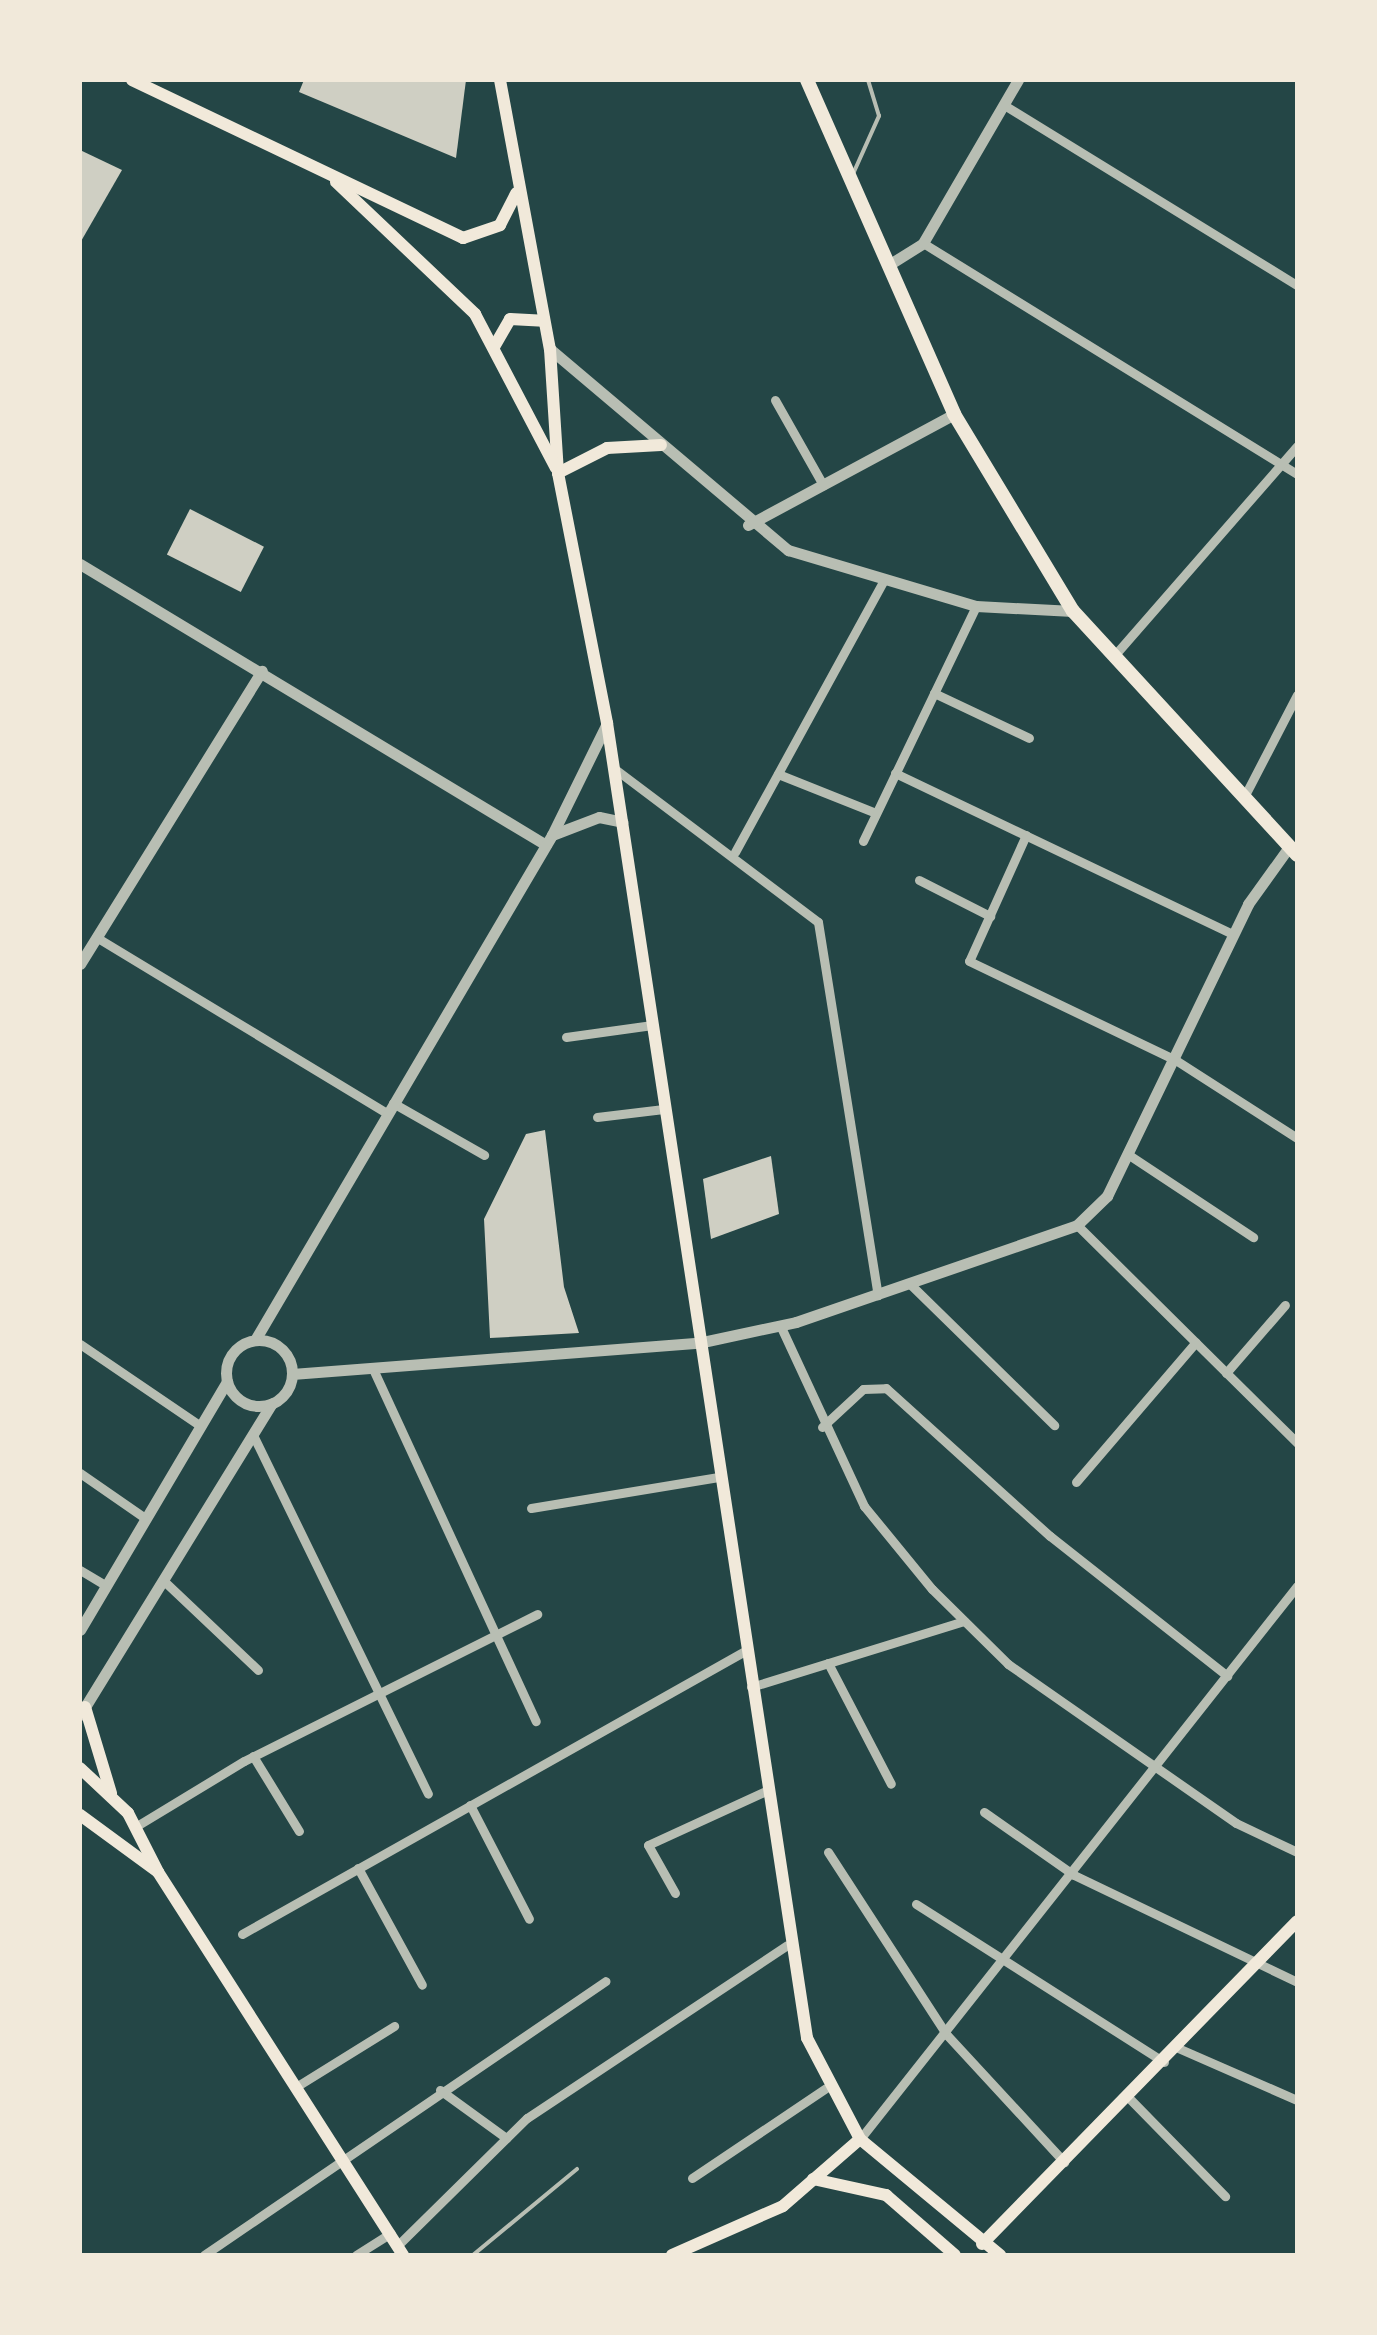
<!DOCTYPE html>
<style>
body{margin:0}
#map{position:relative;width:1377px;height:2335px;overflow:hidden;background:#0f3d3e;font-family:Overpass,sans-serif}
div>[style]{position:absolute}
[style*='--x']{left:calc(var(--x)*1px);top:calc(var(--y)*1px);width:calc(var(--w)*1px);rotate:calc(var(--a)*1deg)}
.green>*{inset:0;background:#244646;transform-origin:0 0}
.building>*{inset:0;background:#cfcfc3;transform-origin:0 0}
.service>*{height:4px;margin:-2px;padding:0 2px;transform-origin:2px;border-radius:2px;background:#b8beb3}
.minor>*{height:9px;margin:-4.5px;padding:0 4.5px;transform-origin:4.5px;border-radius:4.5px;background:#b8beb3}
.tertiary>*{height:11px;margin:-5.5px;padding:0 5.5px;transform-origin:5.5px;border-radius:5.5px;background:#b8beb3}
.tertiary>.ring{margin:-5.5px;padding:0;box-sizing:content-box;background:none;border:11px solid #b8beb3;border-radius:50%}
.secondary>*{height:12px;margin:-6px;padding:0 6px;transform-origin:6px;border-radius:6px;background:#f1e9da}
.primary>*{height:14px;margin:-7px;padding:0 7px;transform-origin:7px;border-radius:7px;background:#f1e9da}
span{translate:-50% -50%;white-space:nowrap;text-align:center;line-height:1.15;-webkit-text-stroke:9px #f1e9da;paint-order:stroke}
.frame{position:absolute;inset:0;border:82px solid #f1e9da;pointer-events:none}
</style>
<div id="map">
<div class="green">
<i style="left:80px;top:80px;width:1217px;height:2175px"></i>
</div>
<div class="building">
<i style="clip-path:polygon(304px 80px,466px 80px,456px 158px,299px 92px)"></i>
<i style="clip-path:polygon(80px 150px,122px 170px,80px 243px)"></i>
<i style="left:190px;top:509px;width:83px;height:51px;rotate:27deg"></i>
<i style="clip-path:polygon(545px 1130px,564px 1287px,579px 1333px,490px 1338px,484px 1219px,526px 1134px)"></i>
<i style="clip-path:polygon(771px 1156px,779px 1214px,711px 1239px,703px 1179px)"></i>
</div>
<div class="service">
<i style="--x:853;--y:174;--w:64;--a:-65.9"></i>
<i style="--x:879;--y:116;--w:38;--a:-107"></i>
<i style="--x:473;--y:2255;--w:135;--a:-39.6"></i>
</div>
<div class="minor">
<i style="--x:1004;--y:105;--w:344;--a:31.6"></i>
<i style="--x:923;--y:243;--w:440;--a:31.7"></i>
<i style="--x:775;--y:400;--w:98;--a:60.5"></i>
<i style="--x:1113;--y:657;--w:280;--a:-48.9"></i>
<i style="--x:934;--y:693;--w:105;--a:25.3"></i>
<i style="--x:615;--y:769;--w:254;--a:37"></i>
<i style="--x:818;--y:922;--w:378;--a:80.9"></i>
<i style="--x:895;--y:773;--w:374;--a:25.5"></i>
<i style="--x:778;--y:774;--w:105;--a:21.7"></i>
<i style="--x:1243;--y:799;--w:117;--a:-62.6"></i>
<i style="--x:1026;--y:835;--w:138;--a:114.3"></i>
<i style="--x:969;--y:961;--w:227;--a:25.6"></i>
<i style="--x:1174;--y:1059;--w:146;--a:32.7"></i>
<i style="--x:863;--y:841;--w:261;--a:-64.3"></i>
<i style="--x:735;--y:852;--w:310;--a:-61.3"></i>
<i style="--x:919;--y:880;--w:80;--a:26.9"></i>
<i style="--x:96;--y:937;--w:340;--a:31.2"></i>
<i style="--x:566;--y:1037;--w:87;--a:-7.9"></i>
<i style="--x:393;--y:1103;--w:105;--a:29.7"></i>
<i style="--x:597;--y:1117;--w:67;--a:-6.8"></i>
<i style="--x:1129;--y:1155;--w:149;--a:33.5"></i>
<i style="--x:1077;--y:1225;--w:310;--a:44.7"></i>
<i style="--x:910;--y:1284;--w:202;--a:44.4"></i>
<i style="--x:780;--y:1325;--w:200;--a:65.1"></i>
<i style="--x:864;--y:1506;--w:107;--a:50.7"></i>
<i style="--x:932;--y:1589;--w:107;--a:44.6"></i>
<i style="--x:1008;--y:1664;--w:278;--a:34.9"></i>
<i style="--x:1236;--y:1823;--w:68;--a:25.4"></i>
<i style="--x:80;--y:1344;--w:144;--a:34.2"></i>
<i style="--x:373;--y:1369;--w:388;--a:65.2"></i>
<i style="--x:1226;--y:1373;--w:90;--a:-49.1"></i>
<i style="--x:822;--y:1427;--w:56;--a:-42.8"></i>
<i style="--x:863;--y:1389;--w:23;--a:-2"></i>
<i style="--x:886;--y:1388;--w:221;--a:42.1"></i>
<i style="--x:1050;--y:1536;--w:226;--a:38.3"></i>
<i style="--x:253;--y:1435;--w:399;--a:64"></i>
<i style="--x:80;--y:1473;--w:79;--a:34.7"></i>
<i style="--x:1076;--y:1482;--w:184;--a:-49.4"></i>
<i style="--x:531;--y:1508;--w:190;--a:-9.4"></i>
<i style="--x:80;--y:1570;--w:29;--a:31"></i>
<i style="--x:165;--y:1582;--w:128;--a:43.4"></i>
<i style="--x:828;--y:1663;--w:136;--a:62.5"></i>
<i style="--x:751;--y:1687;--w:223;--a:-17.2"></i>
<i style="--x:253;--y:1756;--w:88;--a:58.5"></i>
<i style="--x:470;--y:1805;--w:128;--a:62.6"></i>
<i style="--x:984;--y:1812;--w:110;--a:35"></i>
<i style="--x:1074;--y:1875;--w:247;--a:25.6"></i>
<i style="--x:135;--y:1827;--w:127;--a:-31.2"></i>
<i style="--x:244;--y:1761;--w:328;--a:-26.6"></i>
<i style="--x:828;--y:1852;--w:218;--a:57"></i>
<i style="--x:947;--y:2035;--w:173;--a:47.3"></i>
<i style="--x:358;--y:1868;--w:133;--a:61.3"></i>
<i style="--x:675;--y:1893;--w:55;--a:-119.4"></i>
<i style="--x:648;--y:1845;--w:128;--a:-24.6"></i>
<i style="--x:916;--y:1904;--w:294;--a:32.5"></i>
<i style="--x:242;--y:1934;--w:575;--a:-29.37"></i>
<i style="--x:1178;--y:2048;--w:130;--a:23.6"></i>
<i style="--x:299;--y:2085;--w:112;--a:-31.8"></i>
<i style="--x:440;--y:2090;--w:82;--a:36"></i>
<i style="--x:1128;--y:2097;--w:139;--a:45.6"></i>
<i style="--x:860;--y:2139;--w:705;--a:-51.68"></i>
<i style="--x:692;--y:2178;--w:161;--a:-33.9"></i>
<i style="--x:398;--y:2245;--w:181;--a:-44.6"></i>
<i style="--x:527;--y:2118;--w:312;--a:-33.6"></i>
<i style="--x:204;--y:2255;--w:486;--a:-34.3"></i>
<i style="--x:356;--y:2255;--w:41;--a:-32.2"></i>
</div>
<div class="tertiary">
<i style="--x:890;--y:264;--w:39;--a:-32"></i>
<i style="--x:923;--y:243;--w:189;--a:-59.8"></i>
<i style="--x:550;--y:349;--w:312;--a:40.2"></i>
<i style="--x:788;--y:550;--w:196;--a:16.6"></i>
<i style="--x:976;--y:606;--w:97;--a:3"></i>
<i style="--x:748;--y:525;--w:234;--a:-28.3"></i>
<i style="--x:80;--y:564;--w:544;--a:31.09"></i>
<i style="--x:552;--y:835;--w:50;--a:-21"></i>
<i style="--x:599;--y:817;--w:24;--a:12"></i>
<i style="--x:80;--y:964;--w:345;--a:-58.2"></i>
<i style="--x:255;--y:1340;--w:586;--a:-59.54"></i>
<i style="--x:552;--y:835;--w:125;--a:-63.8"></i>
<i class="ring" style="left:226px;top:1340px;width:55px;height:55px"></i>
<i style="--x:292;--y:1374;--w:407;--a:-4.4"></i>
<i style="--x:698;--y:1343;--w:100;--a:-12.1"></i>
<i style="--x:796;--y:1322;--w:297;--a:-19"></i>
<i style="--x:1077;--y:1225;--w:42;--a:-44"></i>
<i style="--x:1107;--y:1196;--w:324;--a:-64.2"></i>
<i style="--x:1248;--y:904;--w:70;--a:-54.3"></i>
<i style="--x:80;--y:1630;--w:289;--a:-59.4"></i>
<i style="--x:80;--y:1715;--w:366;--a:-58.4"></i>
</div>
<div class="secondary">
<i style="--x:132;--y:80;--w:367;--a:25.5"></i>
<i style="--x:463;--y:238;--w:39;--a:-19"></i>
<i style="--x:500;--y:225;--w:36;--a:-63"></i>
<i style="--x:500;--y:80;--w:274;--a:79.5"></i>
<i style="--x:550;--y:349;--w:124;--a:86.3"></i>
<i style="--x:558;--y:473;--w:255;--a:78.9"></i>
<i style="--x:607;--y:723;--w:1330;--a:81.35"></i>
<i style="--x:807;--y:2038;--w:114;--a:62.3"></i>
<i style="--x:860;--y:2139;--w:182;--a:39.6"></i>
<i style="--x:336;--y:182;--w:192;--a:43.5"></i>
<i style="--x:475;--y:314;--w:174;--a:62.3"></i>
<i style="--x:494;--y:347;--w:32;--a:-60"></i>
<i style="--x:510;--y:319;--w:33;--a:3"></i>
<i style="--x:558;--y:473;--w:55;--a:-27"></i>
<i style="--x:607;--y:448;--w:54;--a:-3.2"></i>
<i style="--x:85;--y:1707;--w:90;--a:73.2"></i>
<i style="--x:80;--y:1768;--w:66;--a:43.2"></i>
<i style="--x:128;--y:1813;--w:66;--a:63"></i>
<i style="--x:158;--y:1872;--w:97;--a:-143.8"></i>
<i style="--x:158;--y:1872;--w:455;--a:57.4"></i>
<i style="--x:813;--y:2179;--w:75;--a:12.4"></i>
<i style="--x:886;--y:2195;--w:91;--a:41"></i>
<i style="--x:982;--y:2244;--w:451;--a:-45.7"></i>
<i style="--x:672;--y:2255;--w:121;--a:-23.8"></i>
<i style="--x:783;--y:2206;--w:102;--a:-41"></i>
</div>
<div class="primary">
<i style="--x:807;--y:80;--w:365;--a:66.2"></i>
<i style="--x:954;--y:414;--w:230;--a:58.9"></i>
<i style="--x:1073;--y:611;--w:331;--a:47.4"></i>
</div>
<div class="frame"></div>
</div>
